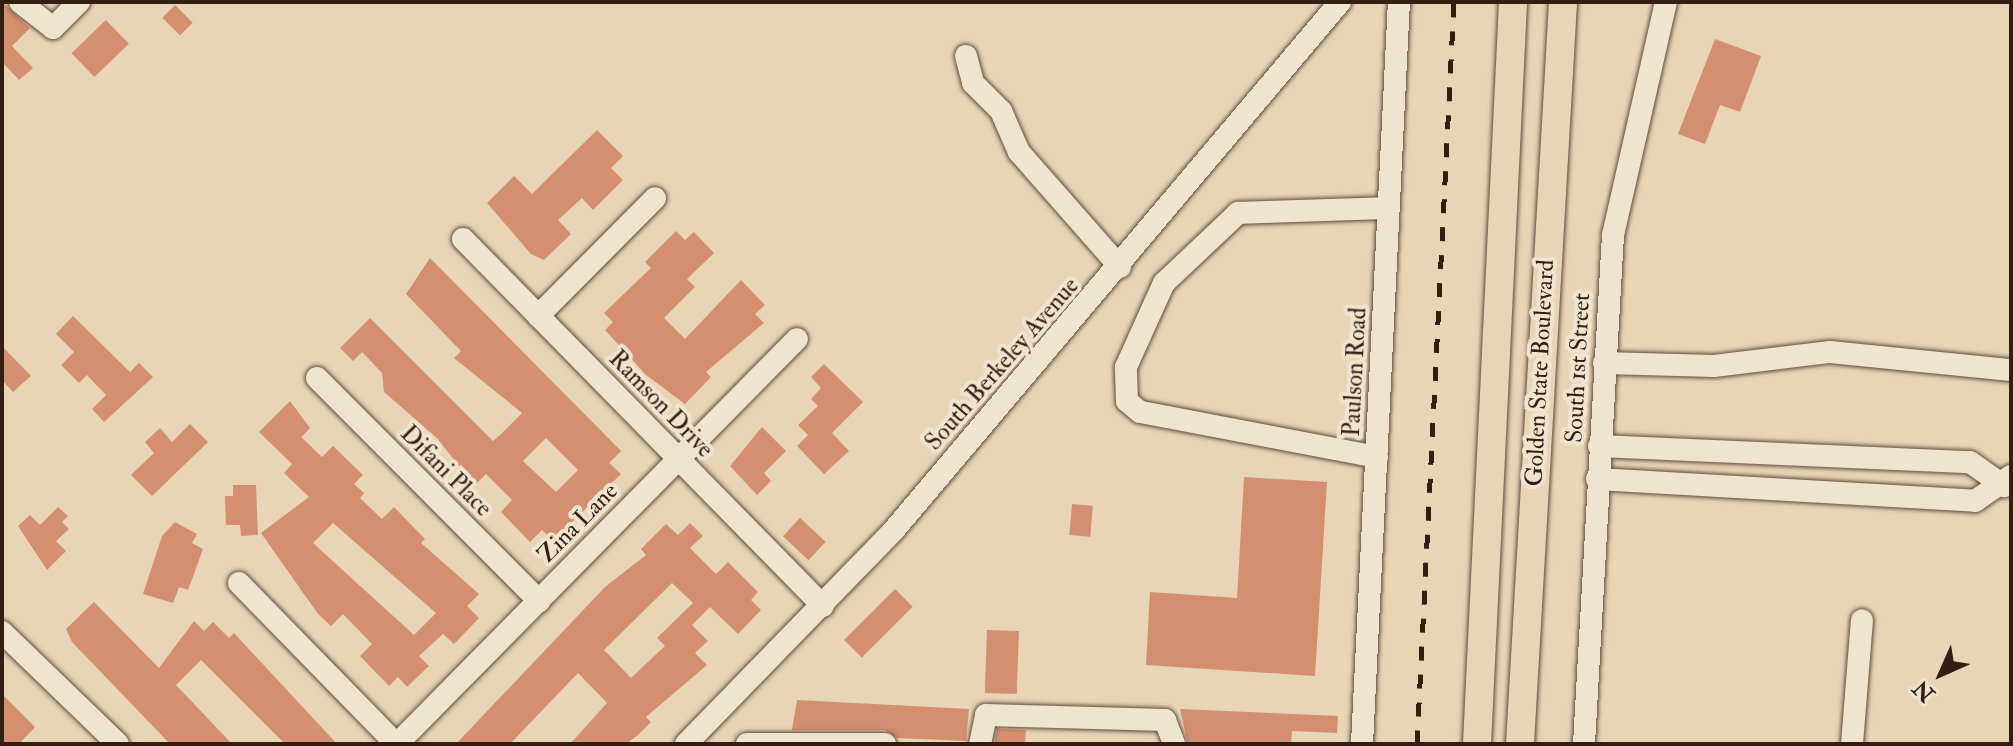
<!DOCTYPE html>
<style>
body{margin:0}
#map{position:relative;width:2013px;height:746px;overflow:hidden;background:#e7d5b5;font-family:"IM FELL Double Pica",serif}
div>[style]{position:absolute}
[style*='--x']{left:calc(var(--x)*1px);top:calc(var(--y)*1px);width:calc(var(--w)*1px);rotate:calc(var(--a)*1deg)}
.building>*{inset:0;background:#d48f70;transform-origin:0 0}
.roads{filter:drop-shadow(0 0 2px #604c3b) drop-shadow(0 0 2px #604c3b)}
.minor>*{height:22px;margin:-11px;padding:0 11px;transform-origin:11px;border-radius:11px;background:#efe4cf}
.major>*{height:28px;margin:-14px;padding:0 14px;transform-origin:14px;border-radius:14px;background:#e7d5b5}
.rail>*{height:5px;margin-top:-2.5px;transform-origin:0;background:repeating-linear-gradient(90deg,#331e12 0 14px,transparent 0 28px)}
span{translate:-50% -50%;white-space:nowrap;text-align:center;line-height:1.15;-webkit-text-stroke:8px #efe4cf;paint-order:stroke}
.street-label{font-size:24px;color:#331e12}
.frame{position:absolute;inset:0;border:4px solid #331e12;pointer-events:none}
.north{position:absolute;left:1901px;top:634px;width:80px;height:80px;-webkit-text-stroke:6px #efe4cf;paint-order:stroke;rotate:225deg;font-size:22px;font-weight:700;line-height:32px;text-align:center;color:#331e12}
.north::after{content:'';display:block;margin:auto;width:28px;height:36px;background:#331e12;clip-path:polygon(50% 0,100% 100%,50% 72%,0 100%)}
</style>
<div id="map">
<div class="building">
<i style="clip-path:polygon(2px 2px,30px 28px,12px 46px,33px 68px,19px 80px,2px 62px)"></i>
<i style="left:175px;top:5px;width:25px;height:18px;rotate:45deg"></i>
<i style="left:106px;top:20px;width:33px;height:48px;rotate:46deg"></i>
<i style="clip-path:polygon(1715px 39px,1761px 56px,1740px 112px,1720px 105px,1705px 144px,1678px 134px)"></i>
<i style="clip-path:polygon(597px 130px,623px 156px,611px 168px,623px 180px,593px 210px,582px 198px,558px 220px,571px 234px,544px 260px,531px 254px,487px 203px,514px 176px,532px 194px)"></i>
<i style="clip-path:polygon(676px 231px,685px 240px,694px 232px,714px 253px,687px 279px,695px 287px,664px 318px,685px 339px,741px 280px,765px 305px,755px 314px,764px 323px,706px 372px,711px 377px,685px 404px,646px 375px,605px 330px,613px 322px,604px 313px,651px 268px,645px 262px)"></i>
<i style="clip-path:polygon(evenodd,430px 258px,621px 451px,609px 463px,621px 474px,553px 541px,542px 530px,530px 542px,501px 512px,512px 500px,486px 474px,474px 486px,438px 439px,384px 392px,382px 373px,362px 352px,353px 361px,340px 348px,370px 318px,493px 441px,500px 435px,522px 413px,454px 358px,461px 351px,406px 294px,430px 258px,546px 438px,578px 470px,556px 492px,523px 461px,546px 438px)"></i>
<i style="clip-path:polygon(73px 316px,130px 372px,139px 363px,153px 377px,104px 422px,92px 409px,106px 395px,87px 375px,79px 383px,61px 365px,74px 352px,56px 334px)"></i>
<i style="clip-path:polygon(2px 346px,31px 376px,13px 392px,2px 380px)"></i>
<i style="clip-path:polygon(824px 364px,863px 402px,832px 433px,849px 451px,824px 474px,797px 446px,808px 435px,798px 425px,818px 406px,811px 399px,821px 388px,811px 377px)"></i>
<i style="clip-path:polygon(evenodd,290px 401px,310px 428px,301px 437px,322px 457px,333px 446px,363px 475px,354px 484px,364px 493px,360px 498px,382px 519px,394px 507px,425px 539px,421px 543px,479px 594px,467px 606px,479px 618px,454px 644px,443px 634px,419px 656px,429px 666px,407px 687px,398px 677px,389px 686px,360px 656px,372px 644px,343px 614px,331px 626px,318px 614px,261px 533px,309px 497px,284px 473px,292px 464px,259px 432px,290px 401px,333px 523px,436px 613px,414px 635px,313px 543px,333px 523px)"></i>
<i style="clip-path:polygon(190px 424px,208px 442px,152px 496px,131px 475px,154px 453px,145px 442px,160px 428px,172px 442px)"></i>
<i style="clip-path:polygon(762px 427px,786px 451px,764px 473px,771px 481px,757px 495px,730px 466px)"></i>
<i style="clip-path:polygon(1244px 477px,1327px 482px,1315px 676px,1146px 665px,1150px 592px,1237px 598px)"></i>
<i style="clip-path:polygon(233px 485px,256px 485px,258px 535px,241px 536px,240px 525px,226px 525px,225px 496px,233px 496px)"></i>
<i style="left:1072px;top:504px;width:21px;height:31px;rotate:5deg"></i>
<i style="clip-path:polygon(58px 507px,68px 516px,62px 522px,69px 529px,56px 541px,66px 551px,47px 570px,18px 526px,30px 515px,40px 525px)"></i>
<i style="left:800px;top:518px;width:35px;height:25px;rotate:43deg"></i>
<i style="clip-path:polygon(175px 522px,197px 534px,192px 543px,203px 549px,188px 590px,179px 587px,173px 603px,143px 594px,162px 536px)"></i>
<i style="clip-path:polygon(evenodd,690px 523px,703px 536px,690px 548px,716px 574px,728px 562px,758px 592px,751px 600px,761px 610px,738px 634px,710px 607px,692px 625px,708px 641px,695px 653px,707px 665px,646px 717px,651px 722px,638px 735px,626px 744px,570px 744px,607px 703px,578px 673px,510px 744px,456px 744px,605px 587px,646px 555px,641px 549px,666px 524px,678px 535px,690px 523px,672px 583px,693px 603px,657px 638px,665px 646px,631px 678px,604px 650px,672px 583px)"></i>
<i style="left:895px;top:589px;width:25px;height:72px;rotate:45deg"></i>
<i style="clip-path:polygon(94px 602px,159px 668px,194px 621px,204px 631px,213px 622px,229px 638px,234px 633px,337px 744px,285px 744px,201px 660px,176px 685px,232px 744px,170px 744px,72px 642px,66px 629px)"></i>
<i style="left:987px;top:630px;width:32px;height:63px;rotate:2deg"></i>
<i style="clip-path:polygon(2px 694px,35px 727px,19px 744px,2px 744px)"></i>
<i style="clip-path:polygon(797px 700px,969px 709px,966px 741px,897px 738px,885px 730px,792px 730px)"></i>
<i style="clip-path:polygon(1180px 709px,1338px 716px,1337px 733px,1292px 731px,1291px 744px,1188px 744px)"></i>
<i style="clip-path:polygon(997px 729px,1026px 730px,1025px 744px,994px 744px)"></i>
</div>
<div class="roads">
<div class="minor">
<i style="--x:20;--y:2;--w:42;--a:38.2"></i>
<i style="--x:53;--y:28;--w:37;--a:-45"></i>
<i style="--x:966;--y:56;--w:28;--a:75"></i>
<i style="--x:973;--y:83;--w:40;--a:45"></i>
<i style="--x:1001;--y:111;--w:45;--a:66.3"></i>
<i style="--x:1019;--y:152;--w:153;--a:48.7"></i>
<i style="--x:463;--y:239;--w:514;--a:45.55"></i>
<i style="--x:538;--y:316;--w:166;--a:-45.2"></i>
<i style="--x:1604;--y:363;--w:110;--a:1.6"></i>
<i style="--x:1714;--y:366;--w:117;--a:-6.9"></i>
<i style="--x:1830;--y:352;--w:182;--a:5.7"></i>
<i style="--x:317;--y:378;--w:315;--a:45.1"></i>
<i style="--x:1599;--y:446;--w:371;--a:2.5"></i>
<i style="--x:1970;--y:462;--w:42;--a:35.2"></i>
<i style="--x:1377;--y:457;--w:241;--a:-169.2"></i>
<i style="--x:1140;--y:412;--w:17;--a:-140"></i>
<i style="--x:1127;--y:401;--w:34;--a:-92"></i>
<i style="--x:1126;--y:367;--w:92;--a:-65.7"></i>
<i style="--x:1164;--y:283;--w:102;--a:-43.4"></i>
<i style="--x:1238;--y:213;--w:151;--a:-1.9"></i>
<i style="--x:1597;--y:479;--w:379;--a:3.3"></i>
<i style="--x:1975;--y:501;--w:44;--a:-34.8"></i>
<i style="--x:239;--y:583;--w:225;--a:45.7"></i>
<i style="--x:2;--y:632;--w:161;--a:44"></i>
<i style="--x:397;--y:744;--w:569;--a:-45.36"></i>
<i style="--x:686;--y:744;--w:298;--a:-45.8"></i>
<i style="--x:894;--y:530;--w:691;--a:-49.81"></i>
<i style="--x:747;--y:744;--w:138;--a:0"></i>
<i style="--x:980;--y:744;--w:30;--a:-78"></i>
<i style="--x:986;--y:715;--w:179;--a:1.6"></i>
<i style="--x:1165;--y:720;--w:26;--a:69"></i>
<i style="--x:1362;--y:744;--w:743;--a:-87.15"></i>
<i style="--x:1584;--y:744;--w:510;--a:-86.74"></i>
<i style="--x:1613;--y:235;--w:239;--a:-77.2"></i>
<i style="--x:1852;--y:744;--w:124;--a:-85.4"></i>
</div>
<div class="major">
<i style="--x:1477;--y:744;--w:743;--a:-87.22"></i>
<i style="--x:1520;--y:744;--w:743;--a:-86.68"></i>
</div>
</div>
<div class="rail">
<i style="--x:1417;--y:744;--w:743;--a:-87.15"></i>
</div>
<div class="street-label">
<span style="left:1002px;top:364px;rotate:-49deg">South Berkeley Avenue</span>
<span style="left:1578px;top:368px;rotate:-87deg">South 1st Street</span>
<span style="left:1355px;top:372px;rotate:-87deg">Paulson Road</span>
<span style="left:1540px;top:373px;rotate:-87deg">Golden State Boulevard</span>
<span style="left:661px;top:404px;rotate:46deg">Ramson Drive</span>
<span style="left:446px;top:471px;rotate:45deg">Difani Place</span>
<span style="left:578px;top:523px;rotate:-45deg">Zina Lane</span>
</div>
<div class="frame"></div>
<div class="north">N</div>
</div>
